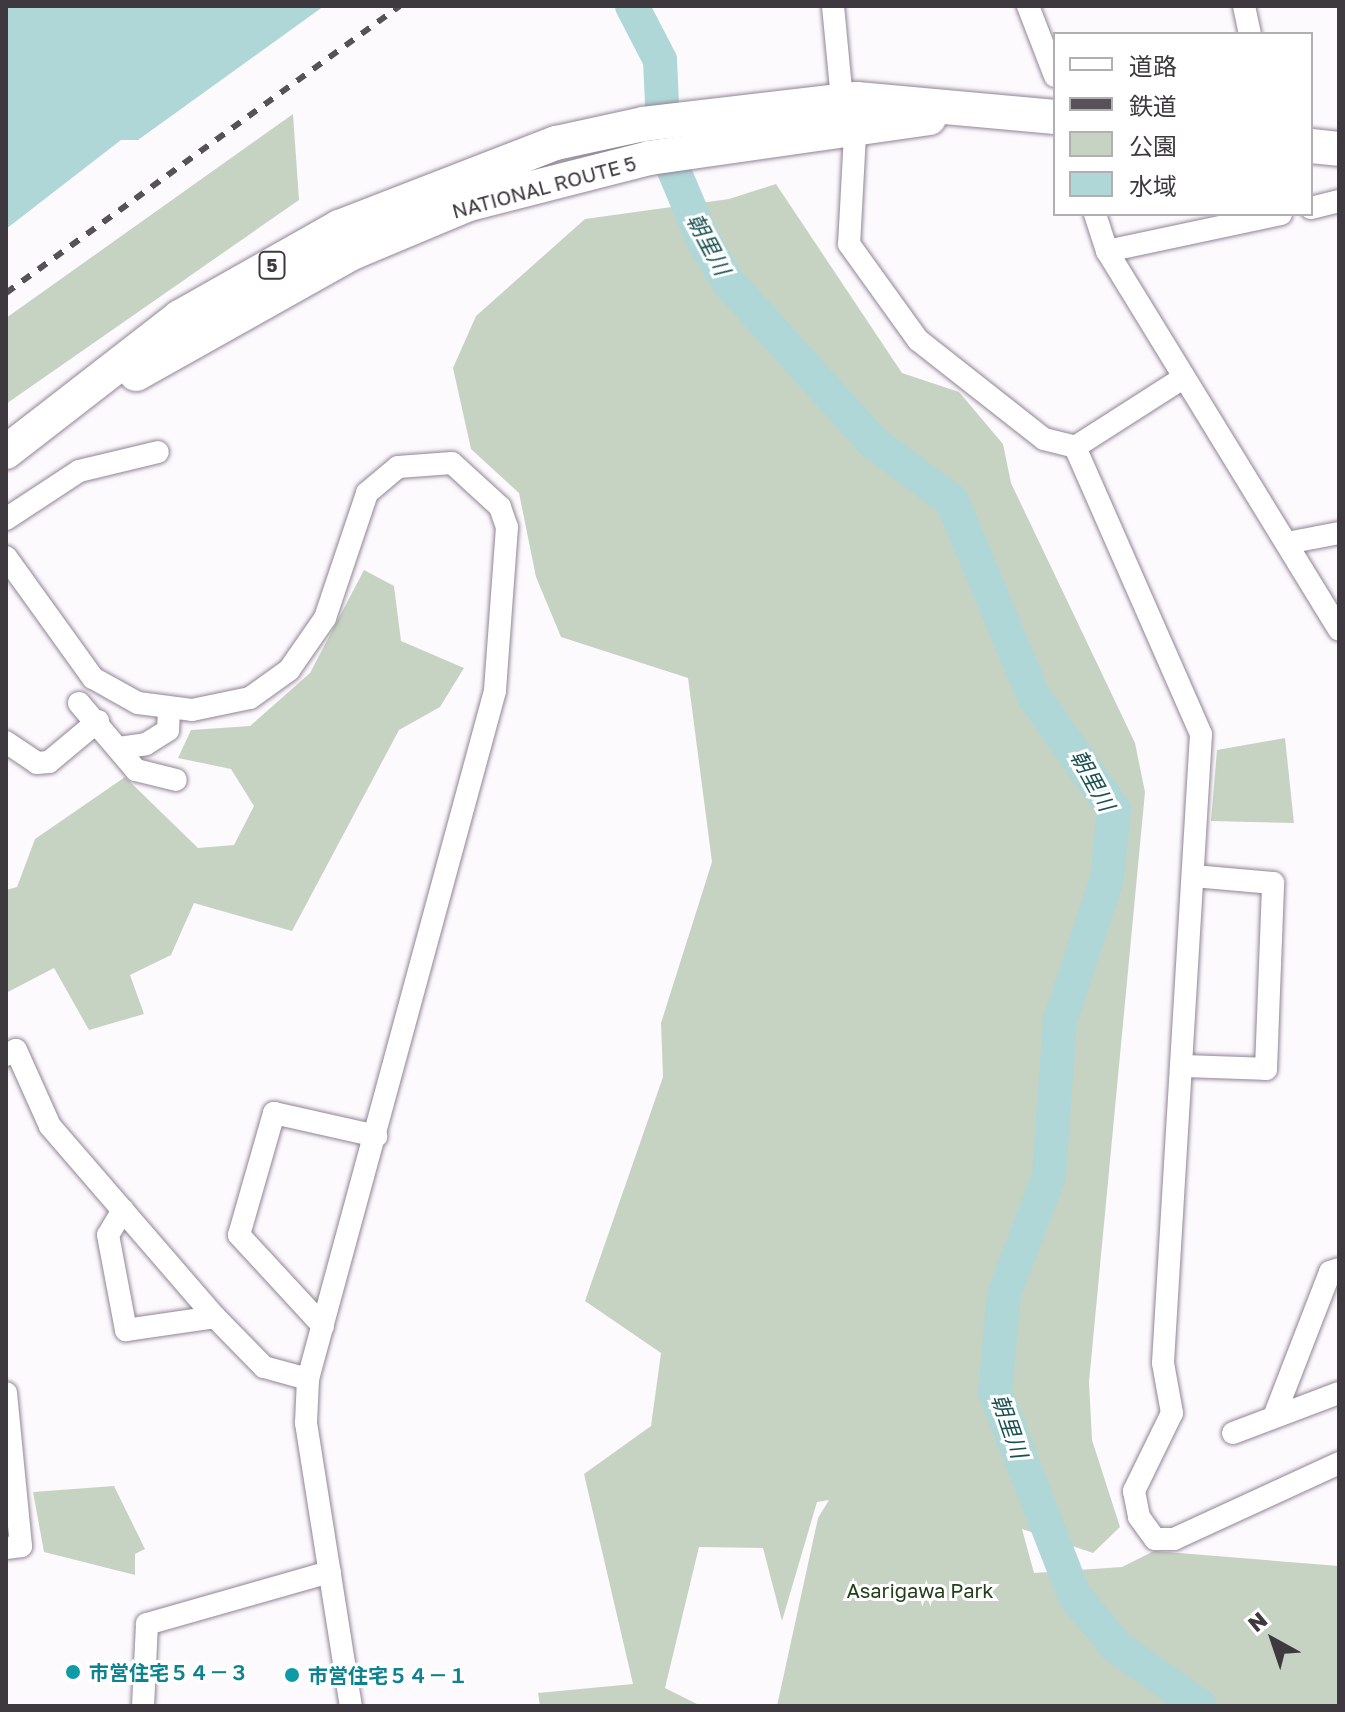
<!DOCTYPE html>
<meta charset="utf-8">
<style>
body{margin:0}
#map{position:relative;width:1345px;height:1712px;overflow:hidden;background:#fdfafe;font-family:"Golos Text","Noto Sans JP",sans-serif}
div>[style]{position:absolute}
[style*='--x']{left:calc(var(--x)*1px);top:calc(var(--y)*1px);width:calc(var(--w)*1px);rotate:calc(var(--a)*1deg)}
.green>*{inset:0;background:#c6d3c2}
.water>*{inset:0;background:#afd7d8}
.river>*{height:34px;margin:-17px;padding:0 17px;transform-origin:17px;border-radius:17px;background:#afd7d8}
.roads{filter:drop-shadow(0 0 2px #918495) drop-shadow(0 0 2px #918495)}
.minor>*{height:22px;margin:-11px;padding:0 11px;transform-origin:11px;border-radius:11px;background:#fff}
.highway>*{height:34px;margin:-17px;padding:0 17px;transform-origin:17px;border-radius:17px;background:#fff}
.rail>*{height:6px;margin-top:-3px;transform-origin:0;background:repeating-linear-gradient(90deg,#575258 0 10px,transparent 0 20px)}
.dots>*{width:22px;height:22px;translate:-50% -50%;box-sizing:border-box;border:4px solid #fff;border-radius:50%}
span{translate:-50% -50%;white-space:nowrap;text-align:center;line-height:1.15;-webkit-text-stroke:6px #fff;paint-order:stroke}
.shield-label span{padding:2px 6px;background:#fff;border:2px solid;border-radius:6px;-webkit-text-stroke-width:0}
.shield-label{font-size:18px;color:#3e383f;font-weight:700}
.street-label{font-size:20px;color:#3e383f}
.park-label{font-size:20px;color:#223f19}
.culture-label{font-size:20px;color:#0d838f;font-weight:700}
.left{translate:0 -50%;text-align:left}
.water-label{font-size:22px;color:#195253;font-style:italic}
.frame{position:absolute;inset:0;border:8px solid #3e383f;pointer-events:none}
.legend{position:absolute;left:1053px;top:32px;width:260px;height:184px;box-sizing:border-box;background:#fff;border:2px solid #b2afb2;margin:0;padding:10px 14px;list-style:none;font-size:24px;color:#3e383f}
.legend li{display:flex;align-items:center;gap:16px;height:40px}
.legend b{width:40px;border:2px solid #b2afb2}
.north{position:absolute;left:1233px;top:1600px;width:80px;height:80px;-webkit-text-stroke:6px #fff;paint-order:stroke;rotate:320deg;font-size:22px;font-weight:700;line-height:32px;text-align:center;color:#3e383f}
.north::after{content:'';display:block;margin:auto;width:28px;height:36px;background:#3e383f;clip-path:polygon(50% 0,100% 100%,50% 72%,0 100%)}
</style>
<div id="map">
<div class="green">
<i style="clip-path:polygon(293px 114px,299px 200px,6px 404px,6px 318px)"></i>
<i style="clip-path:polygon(776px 184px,902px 373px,959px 392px,1003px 444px,1011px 483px,1135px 743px,1145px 792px,1089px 1382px,1092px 1440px,1120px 1527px,1093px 1553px,1022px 1529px,1034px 1573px,1122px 1567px,1154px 1551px,1339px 1566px,1339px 1706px,777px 1706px,818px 1518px,829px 1500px,817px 1502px,782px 1621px,763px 1548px,699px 1547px,665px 1688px,701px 1706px,540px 1706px,538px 1693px,633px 1684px,584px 1474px,651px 1426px,661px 1353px,585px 1301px,663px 1077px,661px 1023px,712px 862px,688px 678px,561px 637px,536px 577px,519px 493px,471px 449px,453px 368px,476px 316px,585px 219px,729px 199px)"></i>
<i style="clip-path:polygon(364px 570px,394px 586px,401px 641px,464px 668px,440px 707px,399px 730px,292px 931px,194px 903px,171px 955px,130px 975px,144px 1014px,89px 1030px,54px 968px,6px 993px,6px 890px,17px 887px,35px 839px,125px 777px,198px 848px,234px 845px,254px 806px,231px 769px,178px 758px,191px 730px,250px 726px,310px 673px)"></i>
<i style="clip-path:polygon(1285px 738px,1294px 823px,1211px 821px,1217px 750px)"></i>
<i style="clip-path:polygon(114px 1486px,145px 1549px,135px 1554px,135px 1575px,44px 1552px,33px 1492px)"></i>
</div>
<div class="water">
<i style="clip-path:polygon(6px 6px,324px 6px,138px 140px,121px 140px,6px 229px)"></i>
</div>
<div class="river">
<i style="--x:632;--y:6;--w:61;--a:62.6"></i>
<i style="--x:660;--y:60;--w:87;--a:87.4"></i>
<i style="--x:664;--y:147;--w:105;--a:67.1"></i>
<i style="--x:705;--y:244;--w:46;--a:58.4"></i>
<i style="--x:729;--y:283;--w:215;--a:47.8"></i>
<i style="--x:873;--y:442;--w:99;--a:36.8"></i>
<i style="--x:952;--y:501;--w:210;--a:67.3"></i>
<i style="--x:1033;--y:695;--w:141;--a:54.8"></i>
<i style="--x:1114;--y:810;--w:69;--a:95.8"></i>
<i style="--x:1107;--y:879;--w:150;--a:108.3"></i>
<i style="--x:1060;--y:1021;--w:155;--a:94.1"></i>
<i style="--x:1049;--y:1176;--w:126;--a:110.9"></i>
<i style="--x:1004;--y:1294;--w:98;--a:95.2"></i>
<i style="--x:995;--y:1392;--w:218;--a:68.7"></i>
<i style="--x:1074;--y:1595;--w:67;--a:50.4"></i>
<i style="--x:1117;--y:1647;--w:102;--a:35.4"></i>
</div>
<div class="roads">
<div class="minor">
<i style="--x:833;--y:6;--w:94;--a:84.5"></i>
<i style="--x:1028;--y:6;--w:75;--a:68.9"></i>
<i style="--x:1244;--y:6;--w:29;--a:78"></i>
<i style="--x:856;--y:116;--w:128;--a:93.1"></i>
<i style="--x:849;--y:244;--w:118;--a:54.3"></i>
<i style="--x:918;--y:340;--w:160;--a:38.2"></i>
<i style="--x:1044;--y:439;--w:32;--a:14"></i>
<i style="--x:1311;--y:208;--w:29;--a:-14"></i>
<i style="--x:1095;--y:214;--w:39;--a:72"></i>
<i style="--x:1107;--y:251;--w:444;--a:58.5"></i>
<i style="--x:1107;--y:251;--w:178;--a:-12"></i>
<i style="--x:1183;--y:378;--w:128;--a:147.4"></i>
<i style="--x:1075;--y:447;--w:313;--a:66.3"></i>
<i style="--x:1201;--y:734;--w:630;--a:93.46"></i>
<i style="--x:1163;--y:1363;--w:51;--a:79.8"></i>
<i style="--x:1172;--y:1413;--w:87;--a:116"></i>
<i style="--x:1134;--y:1491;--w:26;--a:79"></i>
<i style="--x:1139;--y:1517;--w:27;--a:54"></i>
<i style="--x:1155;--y:1539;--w:19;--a:0"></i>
<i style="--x:1174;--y:1539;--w:182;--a:-24.7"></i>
<i style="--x:6;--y:519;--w:87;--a:-33.3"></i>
<i style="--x:79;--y:471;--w:81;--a:-13.5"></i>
<i style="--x:1287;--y:543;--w:53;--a:-10.9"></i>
<i style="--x:6;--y:557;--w:149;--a:54.3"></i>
<i style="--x:93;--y:678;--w:51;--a:29.1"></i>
<i style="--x:138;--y:703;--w:54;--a:7.4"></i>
<i style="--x:192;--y:710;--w:59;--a:-11.7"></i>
<i style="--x:250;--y:698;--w:48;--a:-35.7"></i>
<i style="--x:289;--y:670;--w:63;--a:-55.3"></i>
<i style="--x:325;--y:618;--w:132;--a:-71.4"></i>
<i style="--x:367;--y:493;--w:40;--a:-40"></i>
<i style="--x:398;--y:467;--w:54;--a:-4.2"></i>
<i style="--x:452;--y:463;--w:65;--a:42.5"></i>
<i style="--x:500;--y:507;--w:21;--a:71"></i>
<i style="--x:507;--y:527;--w:164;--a:94.2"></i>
<i style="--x:495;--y:691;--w:713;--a:105.21"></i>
<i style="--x:308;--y:1379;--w:44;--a:92.6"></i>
<i style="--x:306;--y:1423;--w:287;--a:81"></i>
<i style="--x:79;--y:703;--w:88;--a:49.6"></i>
<i style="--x:136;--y:770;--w:41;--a:14"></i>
<i style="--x:6;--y:742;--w:37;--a:34"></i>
<i style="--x:37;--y:763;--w:12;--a:-5"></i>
<i style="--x:49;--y:762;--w:64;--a:-39.9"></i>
<i style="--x:119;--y:748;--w:27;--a:-8"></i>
<i style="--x:146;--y:744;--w:26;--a:-32"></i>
<i style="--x:168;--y:730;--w:20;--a:-87"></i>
<i style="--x:6;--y:1055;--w:11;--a:-27"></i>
<i style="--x:16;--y:1050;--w:83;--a:65.9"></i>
<i style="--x:50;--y:1126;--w:252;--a:49.2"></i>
<i style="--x:215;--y:1317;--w:70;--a:45.6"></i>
<i style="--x:264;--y:1367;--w:46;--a:15.3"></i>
<i style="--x:1181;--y:1066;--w:85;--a:2"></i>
<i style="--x:1266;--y:1069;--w:186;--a:-87.8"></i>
<i style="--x:1273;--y:883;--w:80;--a:-175"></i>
<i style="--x:123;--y:1210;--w:29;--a:121"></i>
<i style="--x:108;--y:1235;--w:97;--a:79.3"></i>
<i style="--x:126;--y:1330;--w:90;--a:-8.3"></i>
<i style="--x:323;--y:1326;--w:124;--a:-132.7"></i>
<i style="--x:239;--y:1235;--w:127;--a:-74"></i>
<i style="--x:274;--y:1113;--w:105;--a:12.7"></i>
<i style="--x:6;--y:1393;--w:154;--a:84.4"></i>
<i style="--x:21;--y:1546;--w:15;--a:172"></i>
<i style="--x:1275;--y:1414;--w:152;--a:-68.8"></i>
<i style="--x:1330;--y:1272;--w:9;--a:-18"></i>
<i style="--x:1233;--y:1433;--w:113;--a:-20.7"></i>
<i style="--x:143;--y:1706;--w:82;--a:-87.2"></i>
<i style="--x:147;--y:1624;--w:190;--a:-15.9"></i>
</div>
<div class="highway">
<i style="--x:1311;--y:146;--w:28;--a:6"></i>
<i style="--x:136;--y:374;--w:248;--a:-29.3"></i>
<i style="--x:352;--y:253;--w:127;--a:-22.7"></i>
<i style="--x:469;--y:204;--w:186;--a:-14.3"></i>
<i style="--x:649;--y:158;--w:283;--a:-8.1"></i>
<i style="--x:6;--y:452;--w:220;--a:-37.8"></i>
<i style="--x:180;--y:317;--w:183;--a:-29.5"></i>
<i style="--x:339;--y:227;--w:233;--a:-21.2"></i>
<i style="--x:556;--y:143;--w:89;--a:-12.3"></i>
<i style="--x:643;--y:124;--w:215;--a:-6.7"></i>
<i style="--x:857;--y:99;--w:199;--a:5.2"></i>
</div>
</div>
<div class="rail">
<i style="--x:6;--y:293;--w:487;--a:-36.1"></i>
</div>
<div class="dots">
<i style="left:73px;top:1672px;background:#0f9aa8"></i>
<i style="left:292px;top:1675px;background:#0f9aa8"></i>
</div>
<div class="shield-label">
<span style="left:272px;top:265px">5</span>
</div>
<div class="street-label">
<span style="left:544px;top:187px;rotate:-15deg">NATIONAL ROUTE 5</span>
</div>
<div class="park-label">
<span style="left:920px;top:1590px">Asarigawa Park</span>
</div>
<div class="culture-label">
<span class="left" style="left:89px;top:1672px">市営住宅５４－３</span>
<span class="left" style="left:308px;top:1675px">市営住宅５４－１</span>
</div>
<div class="water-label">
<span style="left:709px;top:244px;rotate:62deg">朝里川</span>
<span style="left:1093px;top:780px;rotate:61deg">朝里川</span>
<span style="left:1010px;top:1426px;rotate:71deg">朝里川</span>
</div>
<div class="frame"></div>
<ul class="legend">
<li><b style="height:10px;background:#fff"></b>道路</li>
<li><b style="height:10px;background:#575258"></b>鉄道</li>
<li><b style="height:22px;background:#c6d3c2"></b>公園</li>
<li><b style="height:22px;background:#afd7d8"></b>水域</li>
</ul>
<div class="north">N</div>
</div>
